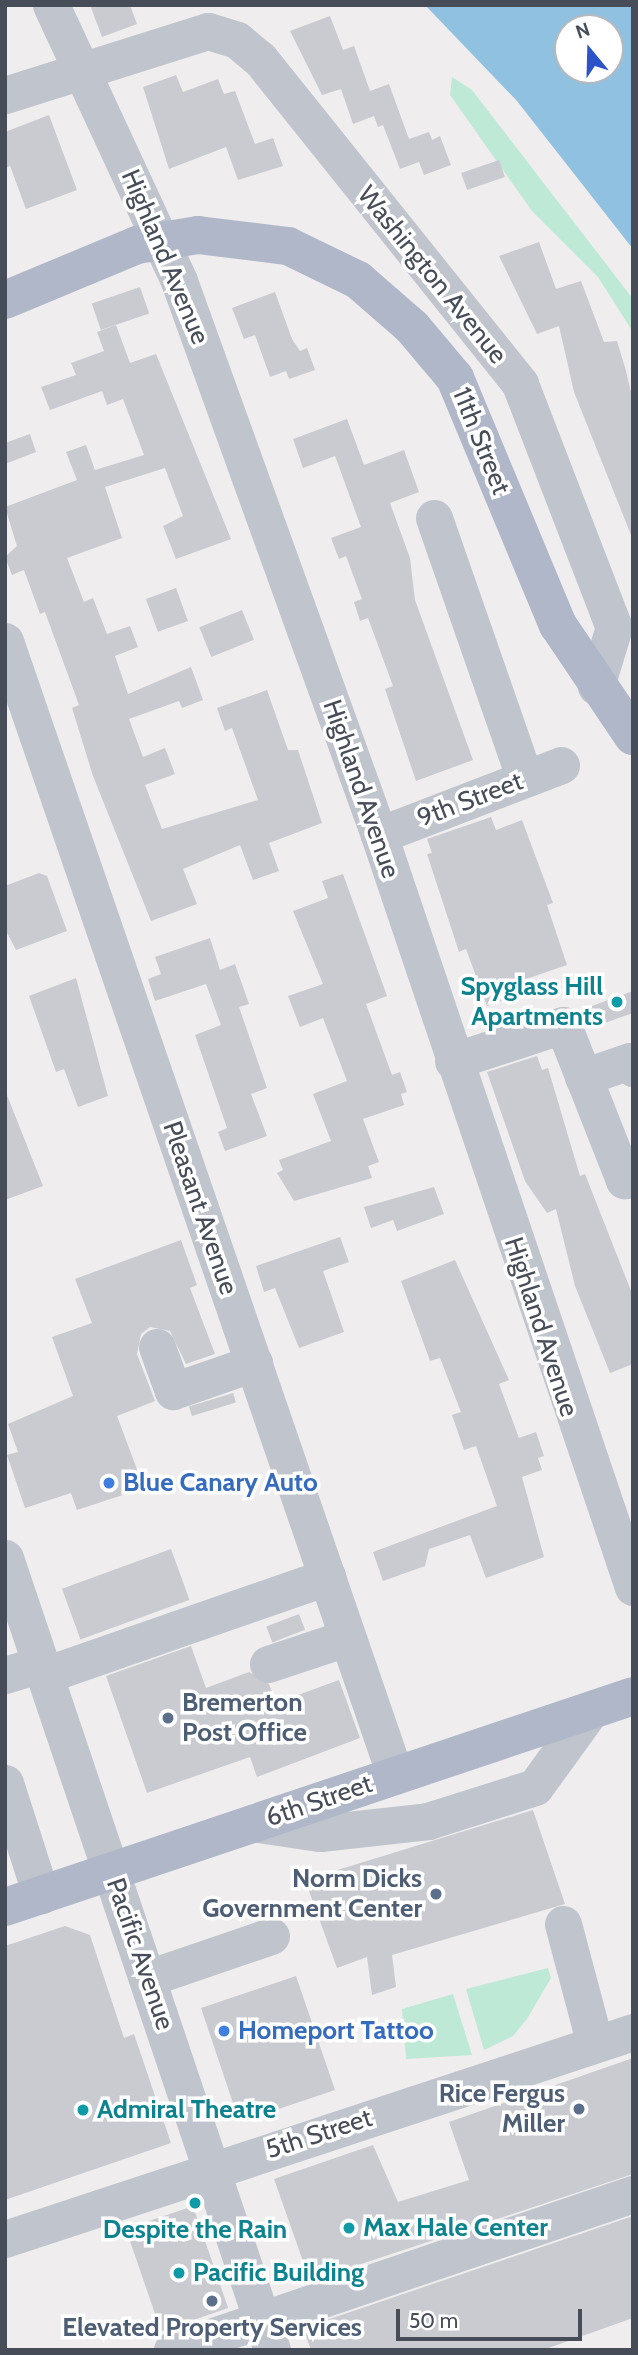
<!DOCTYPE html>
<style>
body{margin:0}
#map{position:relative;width:638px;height:2355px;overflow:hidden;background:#efeded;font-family:Cabin,sans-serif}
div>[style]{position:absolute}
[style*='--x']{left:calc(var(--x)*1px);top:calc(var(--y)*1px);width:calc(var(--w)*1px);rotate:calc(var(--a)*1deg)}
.green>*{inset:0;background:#bfe9d7}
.water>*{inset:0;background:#91c1e1}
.building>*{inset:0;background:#cacbd1;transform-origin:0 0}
.minor>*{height:37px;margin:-18.5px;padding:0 18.5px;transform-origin:18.5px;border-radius:18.5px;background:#bfc4cd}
.major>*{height:38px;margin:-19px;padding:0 19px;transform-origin:19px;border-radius:19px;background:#afb7c9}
.dots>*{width:19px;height:19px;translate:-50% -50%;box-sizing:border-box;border:4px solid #fff;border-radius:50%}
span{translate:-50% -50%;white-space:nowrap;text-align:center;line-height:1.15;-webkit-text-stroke:7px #fff;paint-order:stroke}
.street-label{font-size:26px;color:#474d58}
.culture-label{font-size:26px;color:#0d838f;font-weight:700}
.right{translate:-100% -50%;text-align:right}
.left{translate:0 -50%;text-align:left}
.shop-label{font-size:26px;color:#366cbe;font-weight:700}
.service-label{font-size:26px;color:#4e5e75;font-weight:700}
.frame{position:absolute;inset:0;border:7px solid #474d58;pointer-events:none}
.north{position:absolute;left:554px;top:14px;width:70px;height:70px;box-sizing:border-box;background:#fff;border:2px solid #b5b8bc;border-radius:50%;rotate:341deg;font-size:19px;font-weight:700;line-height:28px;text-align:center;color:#474d58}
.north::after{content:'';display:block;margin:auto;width:24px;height:32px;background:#2d53c8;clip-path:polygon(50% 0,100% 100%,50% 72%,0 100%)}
.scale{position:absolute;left:396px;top:2309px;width:186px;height:32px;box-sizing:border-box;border:4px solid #474d58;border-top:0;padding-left:9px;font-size:21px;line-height:24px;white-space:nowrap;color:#474d58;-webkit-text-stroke:5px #fff;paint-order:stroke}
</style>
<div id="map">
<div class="green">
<i style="clip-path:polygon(452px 77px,472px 90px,633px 299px,633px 332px,598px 277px,532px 211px,450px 95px)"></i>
<i style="clip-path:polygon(548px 1968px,551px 1978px,527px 2019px,513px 2036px,484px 2050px,466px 1989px)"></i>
<i style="clip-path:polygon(453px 1994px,472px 2055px,406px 2059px,402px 2009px)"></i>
</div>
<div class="water">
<i style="clip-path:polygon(evenodd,425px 5px,633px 5px,633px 249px,517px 101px,425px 5px,568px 28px,610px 28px,610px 70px,568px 70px,568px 28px)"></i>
</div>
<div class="building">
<i style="clip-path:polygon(90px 5px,130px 5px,137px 24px,102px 37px)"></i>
<i style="clip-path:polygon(330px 16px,343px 50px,354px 46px,370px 91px,389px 84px,409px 139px,429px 132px,432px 140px,440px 136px,451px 165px,424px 175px,419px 162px,400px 169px,383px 125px,378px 127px,374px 116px,353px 124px,341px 89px,322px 95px,290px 31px)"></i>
<i style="clip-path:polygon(176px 75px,183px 92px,218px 79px,224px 94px,235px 91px,255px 144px,273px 138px,283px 166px,238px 180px,226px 147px,169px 169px,143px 87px)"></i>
<i style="clip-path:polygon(49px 115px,77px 190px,26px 209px,10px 166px,5px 168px,5px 132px)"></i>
<i style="left:499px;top:160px;width:18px;height:40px;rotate:71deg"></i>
<i style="clip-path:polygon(539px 242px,556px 289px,581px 281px,604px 342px,617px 341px,626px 371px,633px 401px,633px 540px,574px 392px,559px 326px,537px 334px,499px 256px)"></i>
<i style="left:140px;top:287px;width:28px;height:51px;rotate:71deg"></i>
<i style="clip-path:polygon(275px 292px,292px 339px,300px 351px,307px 348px,315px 370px,289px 379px,286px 371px,270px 377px,255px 335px,244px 339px,232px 308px)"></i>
<i style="clip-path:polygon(116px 325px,130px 363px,156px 354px,231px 539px,176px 559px,163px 526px,183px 516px,165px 468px,105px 487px,122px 538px,67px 558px,84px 602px,93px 598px,107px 634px,130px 626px,138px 647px,115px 656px,128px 694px,191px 667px,203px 700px,182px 708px,179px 701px,129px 719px,143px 757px,165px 748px,175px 774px,145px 785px,162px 829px,258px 800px,232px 728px,225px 731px,217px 708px,267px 690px,288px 750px,298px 750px,322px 823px,269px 843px,279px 871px,253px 880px,240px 845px,183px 869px,197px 904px,151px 921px,93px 776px,72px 708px,79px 705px,45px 612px,40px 614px,24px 570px,12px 575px,5px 557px,17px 546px,5px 507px,77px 480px,66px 452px,86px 445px,95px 470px,144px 455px,123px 399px,107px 405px,102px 391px,50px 410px,41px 387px,76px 375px,71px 363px,104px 351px,97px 332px)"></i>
<i style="clip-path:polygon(347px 419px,364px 465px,404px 450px,419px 492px,390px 503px,410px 558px,415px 600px,473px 760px,416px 781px,385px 689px,393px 686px,368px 618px,360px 621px,354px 602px,362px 599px,346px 556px,339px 559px,331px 538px,361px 527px,335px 456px,303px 468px,293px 439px)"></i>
<i style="clip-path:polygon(30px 434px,36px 452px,5px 464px,5px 443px)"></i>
<i style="left:176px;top:588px;width:35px;height:32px;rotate:70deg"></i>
<i style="left:242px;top:610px;width:32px;height:46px;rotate:68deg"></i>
<i style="clip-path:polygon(491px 817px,496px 830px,522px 820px,553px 903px,547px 905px,567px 965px,506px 986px,510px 998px,487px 1006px,466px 949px,459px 952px,427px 854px,432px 853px,427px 839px)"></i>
<i style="clip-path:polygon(39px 873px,47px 876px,67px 931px,16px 950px,5px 929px,5px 886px)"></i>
<i style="clip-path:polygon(343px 874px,387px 996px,366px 1004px,392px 1075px,400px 1072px,407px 1092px,401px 1094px,404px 1105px,363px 1119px,379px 1162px,368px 1166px,372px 1178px,294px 1201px,277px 1173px,283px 1170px,279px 1160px,331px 1141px,313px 1094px,347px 1081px,323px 1018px,300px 1027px,288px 996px,323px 984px,293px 911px,328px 898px,322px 881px)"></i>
<i style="clip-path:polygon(210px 938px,220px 970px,235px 964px,249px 1004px,239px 1007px,267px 1088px,251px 1094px,267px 1136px,225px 1151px,218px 1132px,227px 1128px,195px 1035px,221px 1025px,206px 984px,155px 1001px,148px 979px,161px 974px,155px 957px)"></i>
<i style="clip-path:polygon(76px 978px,108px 1096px,78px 1107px,64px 1069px,56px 1072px,29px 996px)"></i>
<i style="clip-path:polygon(633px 991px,633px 1013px,596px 1026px,589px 1007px)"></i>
<i style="clip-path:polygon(537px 1056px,542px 1070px,548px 1068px,580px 1176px,585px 1174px,633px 1296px,633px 1364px,610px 1373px,575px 1286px,556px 1209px,547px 1213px,525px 1181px,487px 1072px)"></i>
<i style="clip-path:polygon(5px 1090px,43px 1186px,5px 1200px)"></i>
<i style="clip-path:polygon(434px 1187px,444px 1214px,397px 1231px,393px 1220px,371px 1228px,364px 1207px)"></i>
<i style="clip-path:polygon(340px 1237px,349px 1262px,323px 1271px,344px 1332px,299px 1348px,275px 1288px,264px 1292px,256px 1266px)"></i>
<i style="clip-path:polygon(181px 1240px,197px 1285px,190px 1288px,215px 1354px,186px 1364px,170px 1331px,150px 1327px,141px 1334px,137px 1354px,155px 1401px,117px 1416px,144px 1488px,77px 1510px,71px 1493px,25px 1508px,7px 1455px,18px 1452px,8px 1424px,73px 1396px,52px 1337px,92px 1323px,75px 1279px)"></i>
<i style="clip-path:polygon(455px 1260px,509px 1380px,499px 1384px,519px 1438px,536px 1432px,544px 1456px,538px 1458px,542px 1470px,522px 1477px,544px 1557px,486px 1578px,470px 1535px,429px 1549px,425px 1566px,383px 1581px,373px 1552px,497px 1506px,476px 1446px,464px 1450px,452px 1415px,461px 1412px,440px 1358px,430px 1361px,401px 1281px)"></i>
<i style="left:233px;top:1393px;width:10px;height:46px;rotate:73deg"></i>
<i style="left:171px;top:1549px;width:54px;height:116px;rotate:70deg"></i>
<i style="left:299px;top:1614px;width:17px;height:35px;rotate:69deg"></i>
<i style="clip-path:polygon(191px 1646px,206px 1688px,249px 1672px,269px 1684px,276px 1703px,339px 1680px,360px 1738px,257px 1777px,250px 1757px,147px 1793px,106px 1676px)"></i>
<i style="clip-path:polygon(533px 1810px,565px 1904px,392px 1955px,396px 1987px,372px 1995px,367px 1957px,337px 1968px,305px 1880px)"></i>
<i style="clip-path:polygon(65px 1926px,90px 1935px,124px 2038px,134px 2034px,171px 2143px,5px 2200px,5px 1946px)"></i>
<i style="clip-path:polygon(296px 1976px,335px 2090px,246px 2120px,242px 2110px,236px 2112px,201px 2008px)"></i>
<i style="clip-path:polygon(633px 2058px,633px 2174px,310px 2281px,274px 2179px,373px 2145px,398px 2202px,469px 2180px,449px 2122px)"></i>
<i style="left:193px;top:2206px;width:108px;height:71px;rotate:71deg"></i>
<i style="clip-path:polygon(633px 2216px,633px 2318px,543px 2350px,311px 2350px,303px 2328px)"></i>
</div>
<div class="minor">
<i style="--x:51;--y:5;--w:304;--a:65.1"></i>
<i style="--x:179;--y:281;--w:589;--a:70.15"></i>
<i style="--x:379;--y:835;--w:794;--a:71.34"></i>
<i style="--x:5;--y:95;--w:213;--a:-17.5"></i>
<i style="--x:208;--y:31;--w:30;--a:17"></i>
<i style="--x:237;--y:40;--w:30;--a:40"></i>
<i style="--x:260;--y:59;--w:416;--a:51.3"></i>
<i style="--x:520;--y:384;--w:261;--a:68.9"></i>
<i style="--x:614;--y:627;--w:62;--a:107"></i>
<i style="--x:434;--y:518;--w:276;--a:70.8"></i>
<i style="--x:5;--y:641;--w:1199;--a:71.02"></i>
<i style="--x:379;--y:835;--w:195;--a:-21"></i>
<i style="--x:453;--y:1061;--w:116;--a:-18.1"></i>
<i style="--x:563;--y:1025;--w:167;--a:68.5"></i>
<i style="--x:624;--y:1180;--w:9;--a:0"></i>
<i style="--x:583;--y:1077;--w:50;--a:-18.8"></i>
<i style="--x:630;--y:1061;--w:8;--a:67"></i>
<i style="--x:157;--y:1347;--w:47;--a:70"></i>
<i style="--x:173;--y:1391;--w:86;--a:-19.1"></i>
<i style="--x:5;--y:1558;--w:836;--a:71.37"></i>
<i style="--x:268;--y:1664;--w:82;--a:-18.4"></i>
<i style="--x:5;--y:1675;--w:38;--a:-17"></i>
<i style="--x:45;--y:1675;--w:299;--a:-19.2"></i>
<i style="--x:5;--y:1783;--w:118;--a:72.2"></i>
<i style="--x:252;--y:1823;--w:69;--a:8.4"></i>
<i style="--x:320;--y:1833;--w:109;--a:-6.3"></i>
<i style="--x:428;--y:1821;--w:112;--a:-17.6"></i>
<i style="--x:535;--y:1787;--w:94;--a:-54.1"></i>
<i style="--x:563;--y:1924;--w:124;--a:75.1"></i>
<i style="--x:148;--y:1978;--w:130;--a:-18.9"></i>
<i style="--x:5;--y:2239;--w:661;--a:-18.24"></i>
<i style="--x:172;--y:2350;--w:487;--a:-18.7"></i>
</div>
<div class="major">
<i style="--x:5;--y:300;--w:143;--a:-22.6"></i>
<i style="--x:137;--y:245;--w:62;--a:-9.3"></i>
<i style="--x:198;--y:235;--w:91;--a:7"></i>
<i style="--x:288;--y:246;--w:78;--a:25.9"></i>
<i style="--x:358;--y:280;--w:72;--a:41"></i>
<i style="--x:412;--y:327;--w:67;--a:49.9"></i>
<i style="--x:455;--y:378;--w:268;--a:67.4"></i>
<i style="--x:558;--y:625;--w:134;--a:56"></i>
<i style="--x:5;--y:1907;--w:662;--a:-18.57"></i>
</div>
<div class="dots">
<i style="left:617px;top:1002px;background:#0f9aa8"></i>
<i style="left:109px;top:1483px;background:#3f7fe0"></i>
<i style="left:168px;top:1718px;background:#5c6f8a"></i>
<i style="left:436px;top:1894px;background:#5c6f8a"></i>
<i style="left:224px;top:2031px;background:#3f7fe0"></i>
<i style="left:579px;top:2109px;background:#5c6f8a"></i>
<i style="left:83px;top:2110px;background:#0f9aa8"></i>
<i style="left:195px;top:2203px;background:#0f9aa8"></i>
<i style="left:349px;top:2228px;background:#0f9aa8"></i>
<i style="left:179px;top:2273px;background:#0f9aa8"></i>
<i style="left:212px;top:2301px;background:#5c6f8a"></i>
</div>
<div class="street-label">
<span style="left:165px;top:257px;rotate:67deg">Highland Avenue</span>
<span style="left:432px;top:275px;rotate:51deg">Washington Avenue</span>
<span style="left:481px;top:441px;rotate:68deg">11th Street</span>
<span style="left:361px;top:789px;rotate:71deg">Highland Avenue</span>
<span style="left:470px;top:800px;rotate:-21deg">9th Street</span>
<span style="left:200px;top:1208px;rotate:71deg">Pleasant Avenue</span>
<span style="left:541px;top:1327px;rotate:72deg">Highland Avenue</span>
<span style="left:319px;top:1801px;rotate:-19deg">6th Street</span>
<span style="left:140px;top:1954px;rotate:71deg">Pacific Avenue</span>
<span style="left:319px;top:2134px;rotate:-18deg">5th Street</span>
</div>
<div class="culture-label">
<span class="right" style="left:603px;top:1002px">Spyglass Hill<br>Apartments</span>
<span class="left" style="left:97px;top:2110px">Admiral Theatre</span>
<span class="left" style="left:363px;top:2228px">Max Hale Center</span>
<span style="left:195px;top:2230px">Despite the Rain</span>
<span class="left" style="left:193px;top:2273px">Pacific Building</span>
</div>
<div class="shop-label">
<span class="left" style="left:123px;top:1483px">Blue Canary Auto</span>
<span class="left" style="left:238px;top:2031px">Homeport Tattoo</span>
</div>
<div class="service-label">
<span class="left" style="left:182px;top:1718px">Bremerton<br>Post Office</span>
<span class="right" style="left:422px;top:1894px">Norm Dicks<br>Government Center</span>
<span class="right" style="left:565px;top:2109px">Rice Fergus<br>Miller</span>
<span style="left:212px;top:2328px">Elevated Property Services</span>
</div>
<div class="frame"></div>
<div class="north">N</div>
<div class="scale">50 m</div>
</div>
